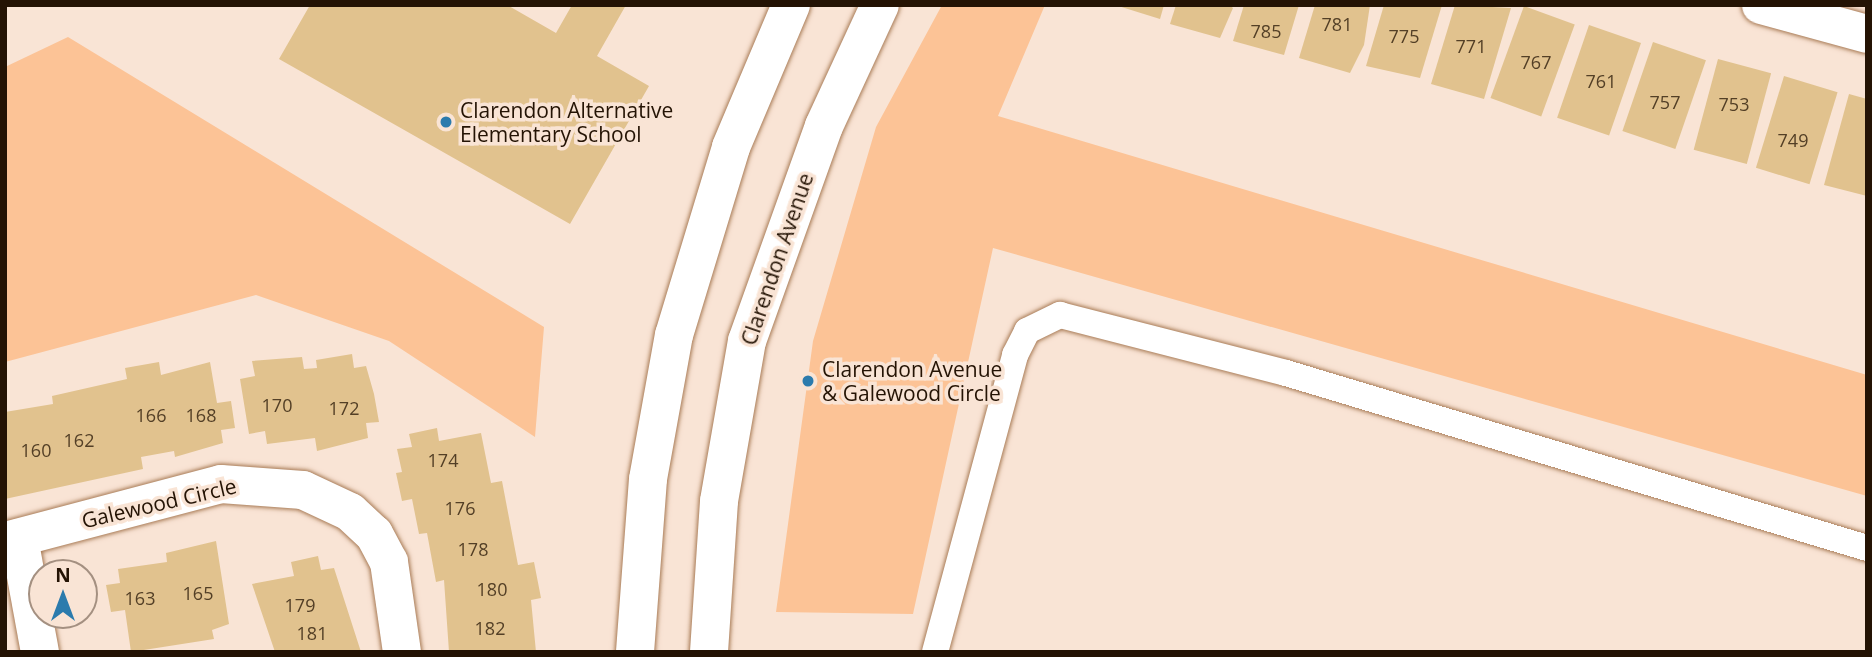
<!DOCTYPE html>
<style>
body{margin:0}
#map{position:relative;width:1872px;height:657px;overflow:hidden;background:#f9e4d5;font-family:"Open Sans",sans-serif}
div>[style]{position:absolute}
[style*='--x']{left:calc(var(--x)*1px);top:calc(var(--y)*1px);width:calc(var(--w)*1px);rotate:calc(var(--a)*1deg)}
.green>*{inset:0;background:#fcc396}
.building>*{inset:0;background:#e1c28e;transform-origin:0 0}
.roads{filter:drop-shadow(0 0 2px #a97c57) drop-shadow(0 0 2px #a97c57)}
.service>*{height:26px;margin:-13px;padding:0 13px;transform-origin:13px;border-radius:13px;background:#fff}
.minor>*{height:38px;margin:-19px;padding:0 19px;transform-origin:19px;border-radius:19px;background:#fff}
.tertiary>*{height:38px;margin:-19px;padding:0 19px;transform-origin:19px;border-radius:19px;background:#fff}
.secondary>*{height:38px;margin:-19px;padding:0 19px;transform-origin:19px;border-radius:19px;background:#fff}
.dots>*{width:19px;height:19px;translate:-50% -50%;box-sizing:border-box;border:4px solid #f9e4d5;border-radius:50%}
span{translate:-50% -50%;white-space:nowrap;text-align:center;line-height:1.15;-webkit-text-stroke:7px #f9e4d5;paint-order:stroke}
.number-label{font-size:18px;color:#533f26}
.number-label span{-webkit-text-stroke-width:0}
.poi-label{font-size:21px;color:#241304}
.left{translate:0 -50%;text-align:left}
.street-label{font-size:21px;color:#241304}
.frame{position:absolute;inset:0;border:7px solid #241304;pointer-events:none}
.north{position:absolute;left:28px;top:559px;width:70px;height:70px;box-sizing:border-box;background:#f9e4d5;border:2px solid #a49081;border-radius:50%;rotate:0deg;font-size:19px;font-weight:700;line-height:28px;text-align:center;color:#241304}
.north::after{content:'';display:block;margin:auto;width:24px;height:32px;background:#2b7bad;clip-path:polygon(50% 0,100% 100%,50% 72%,0 100%)}
</style>
<div id="map">
<div class="green">
<i style="clip-path:polygon(942px 5px,1045px 5px,998px 116px,1867px 375px,1867px 496px,993px 248px,913px 614px,776px 612px,813px 341px,876px 127px)"></i>
<i style="clip-path:polygon(68px 37px,544px 327px,535px 437px,389px 341px,256px 295px,5px 362px,5px 67px)"></i>
</div>
<div class="building">
<i style="clip-path:polygon(310px 5px,507px 5px,556px 33px,572px 5px,626px 5px,597px 56px,649px 86px,570px 224px,279px 59px)"></i>
<i style="clip-path:polygon(1115px 5px,1164px 5px,1160px 19px)"></i>
<i style="clip-path:polygon(1176px 5px,1229px 5px,1233px 8px,1220px 38px,1170px 24px)"></i>
<i style="clip-path:polygon(1244px 5px,1299px 5px,1284px 55px,1233px 41px)"></i>
<i style="clip-path:polygon(1315px 5px,1370px 5px,1364px 45px,1350px 73px,1299px 58px)"></i>
<i style="clip-path:polygon(1384px 5px,1442px 5px,1420px 78px,1366px 66px)"></i>
<i style="clip-path:polygon(1455px 5px,1511px 8px,1484px 99px,1431px 84px)"></i>
<i style="left:1524px;top:6px;width:54px;height:98px;rotate:20deg"></i>
<i style="left:1589px;top:25px;width:55px;height:98px;rotate:19deg"></i>
<i style="left:1653px;top:42px;width:56px;height:94px;rotate:19deg"></i>
<i style="left:1718px;top:59px;width:55px;height:94px;rotate:15deg"></i>
<i style="left:1784px;top:76px;width:56px;height:96px;rotate:17deg"></i>
<i style="clip-path:polygon(1849px 94px,1867px 99px,1867px 196px,1824px 185px)"></i>
<i style="clip-path:polygon(352px 354px,354px 368px,366px 366px,374px 394px,379px 422px,366px 423px,368px 438px,317px 451px,315px 438px,267px 444px,265px 431px,249px 434px,240px 379px,255px 376px,252px 361px,302px 357px,304px 369px,317px 368px,316px 360px)"></i>
<i style="clip-path:polygon(159px 362px,161px 375px,210px 362px,217px 403px,231px 401px,235px 428px,221px 430px,223px 443px,175px 457px,174px 451px,141px 457px,143px 469px,5px 499px,5px 412px,53px 404px,52px 396px,127px 379px,125px 368px)"></i>
<i style="clip-path:polygon(437px 428px,439px 441px,481px 433px,491px 483px,502px 481px,518px 565px,534px 562px,541px 598px,531px 600px,536px 652px,449px 652px,444px 580px,436px 582px,427px 533px,419px 534px,412px 499px,402px 501px,396px 473px,402px 472px,397px 449px,412px 447px,409px 434px)"></i>
<i style="clip-path:polygon(216px 541px,229px 624px,212px 630px,214px 639px,131px 652px,125px 610px,111px 612px,106px 585px,120px 583px,118px 569px,167px 562px,166px 553px)"></i>
<i style="clip-path:polygon(318px 556px,321px 570px,334px 568px,361px 652px,275px 652px,252px 584px,294px 576px,291px 562px)"></i>
</div>
<div class="roads">
<div class="service">
<i style="--x:935;--y:652;--w:308;--a:-74.9"></i>
<i style="--x:1015;--y:355;--w:27;--a:-63"></i>
<i style="--x:1027;--y:331;--w:37;--a:-26"></i>
<i style="--x:1060;--y:315;--w:233;--a:14.4"></i>
<i style="--x:1286;--y:373;--w:607;--a:16.76"></i>
</div>
<div class="minor">
<i style="--x:19;--y:538;--w:116;--a:79.6"></i>
<i style="--x:5;--y:541;--w:223;--a:-14.8"></i>
<i style="--x:221;--y:484;--w:82;--a:4.2"></i>
<i style="--x:303;--y:490;--w:52;--a:25.1"></i>
<i style="--x:350;--y:512;--w:33;--a:43"></i>
<i style="--x:374;--y:534;--w:32;--a:62"></i>
<i style="--x:389;--y:562;--w:91;--a:81.8"></i>
</div>
<div class="tertiary">
<i style="--x:1761;--y:5;--w:110;--a:15.3"></i>
</div>
<div class="secondary">
<i style="--x:635;--y:652;--w:173;--a:-85.7"></i>
<i style="--x:648;--y:479;--w:146;--a:-79.8"></i>
<i style="--x:674;--y:335;--w:196;--a:-73.1"></i>
<i style="--x:731;--y:147;--w:154;--a:-67.1"></i>
<i style="--x:709;--y:652;--w:151;--a:-86.2"></i>
<i style="--x:719;--y:501;--w:162;--a:-80.1"></i>
<i style="--x:747;--y:341;--w:228;--a:-70.3"></i>
<i style="--x:824;--y:126;--w:133;--a:-65.2"></i>
</div>
</div>
<div class="dots">
<i style="left:446px;top:122px;background:#2b7bad"></i>
<i style="left:808px;top:381px;background:#2b7bad"></i>
</div>
<div class="number-label">
<span style="left:1337px;top:24px">781</span>
<span style="left:1266px;top:31px">785</span>
<span style="left:1404px;top:36px">775</span>
<span style="left:1471px;top:46px">771</span>
<span style="left:1536px;top:62px">767</span>
<span style="left:1601px;top:81px">761</span>
<span style="left:1665px;top:102px">757</span>
<span style="left:1734px;top:104px">753</span>
<span style="left:1793px;top:140px">749</span>
<span style="left:277px;top:405px">170</span>
<span style="left:344px;top:408px">172</span>
<span style="left:151px;top:415px">166</span>
<span style="left:201px;top:415px">168</span>
<span style="left:79px;top:440px">162</span>
<span style="left:36px;top:450px">160</span>
<span style="left:443px;top:460px">174</span>
<span style="left:460px;top:508px">176</span>
<span style="left:473px;top:549px">178</span>
<span style="left:492px;top:589px">180</span>
<span style="left:198px;top:593px">165</span>
<span style="left:140px;top:598px">163</span>
<span style="left:300px;top:605px">179</span>
<span style="left:490px;top:628px">182</span>
<span style="left:312px;top:633px">181</span>
</div>
<div class="poi-label">
<span class="left" style="left:460px;top:122px">Clarendon Alternative<br>Elementary School</span>
<span class="left" style="left:822px;top:381px">Clarendon Avenue<br>&amp; Galewood Circle</span>
</div>
<div class="street-label">
<span style="left:777px;top:259px;rotate:-71deg">Clarendon Avenue</span>
<span style="left:159px;top:503px;rotate:-13deg">Galewood Circle</span>
</div>
<div class="frame"></div>
<div class="north">N</div>
</div>
